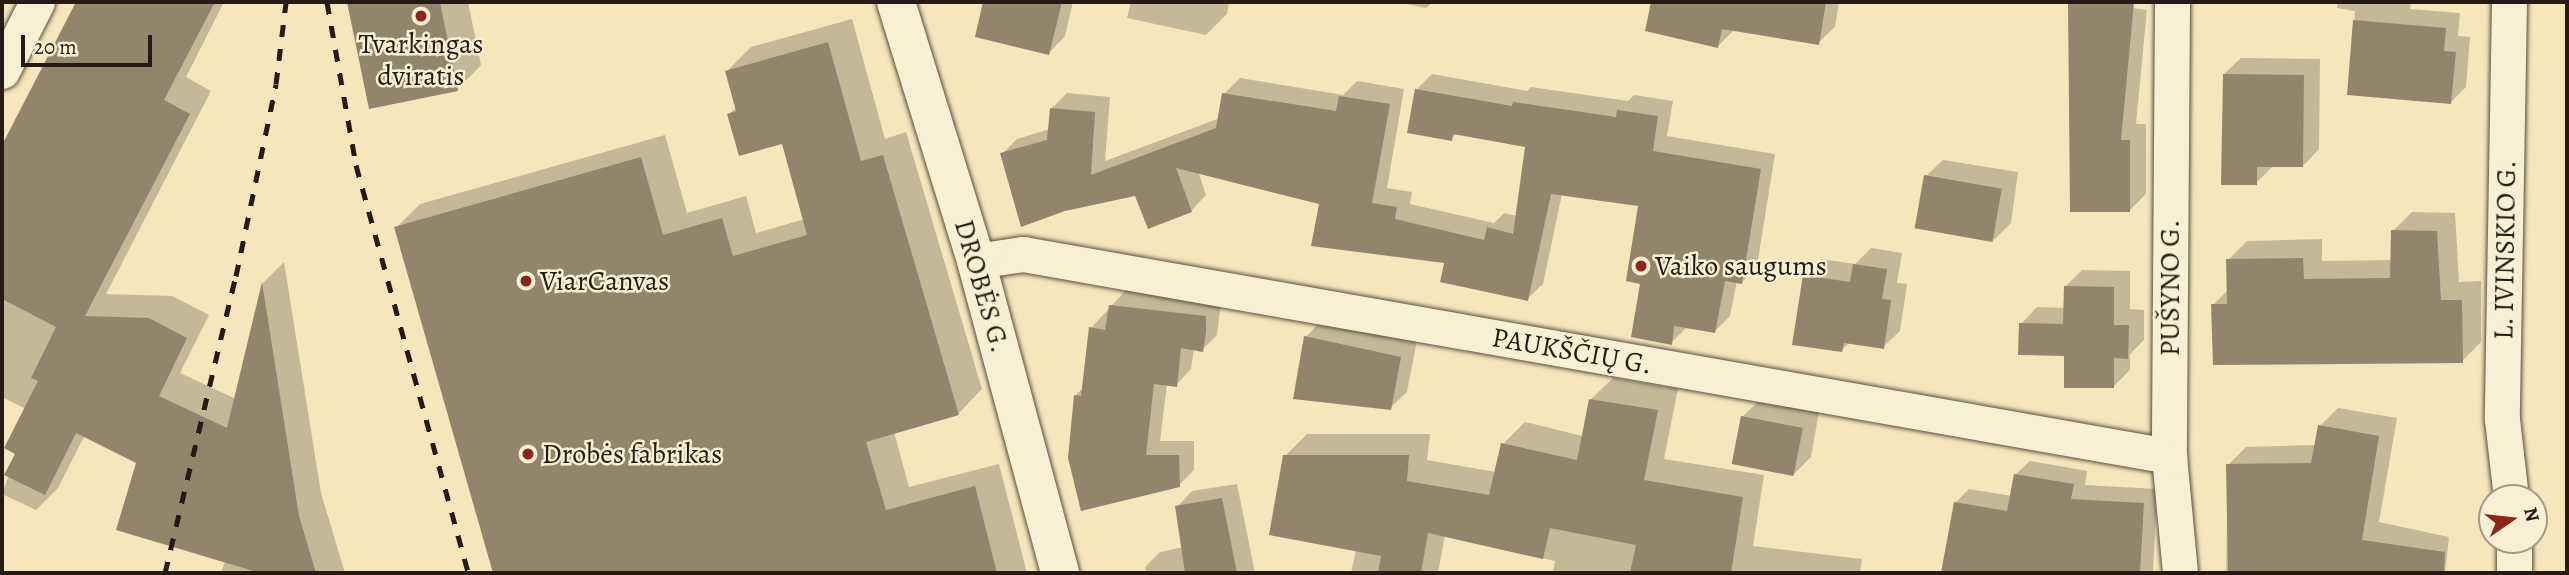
<!DOCTYPE html>
<meta charset="utf-8">
<style>
body{margin:0}
#map{position:relative;width:2569px;height:575px;overflow:hidden;background:#f6e6bc;font-family:Alegreya,serif}
div>[style]{position:absolute}
[style*='--x']{left:calc(var(--x)*1px);top:calc(var(--y)*1px);width:calc(var(--w)*1px);rotate:calc(var(--a)*1deg)}
.shadow>*{inset:0;background:#0003}
.building>*{inset:0;background:#92856b;transform-origin:0 0}
.roads{filter:drop-shadow(0 0 2px #594e3e) drop-shadow(0 0 2px #594e3e)}
.street>*{height:35px;margin:-17.5px;padding:0 17.5px;transform-origin:17.5px;border-radius:17.5px;background:#f9efd3}
.secondary>*{height:38px;margin:-19px;padding:0 19px;transform-origin:19px;border-radius:19px;background:#f9efd3}
.rail>*{height:5px;margin-top:-2.5px;transform-origin:0;background:repeating-linear-gradient(90deg,#251b14 0 12px,transparent 0 24px)}
.dots>*{width:19px;height:19px;translate:-50% -50%;box-sizing:border-box;border:4px solid #f9efd3;border-radius:50%}
span{translate:-50% -50%;white-space:nowrap;text-align:center;line-height:1.15;-webkit-text-stroke:5px #f9efd3;paint-order:stroke}
.poi-label{font-size:28px;color:#251b14}
.left{translate:0 -50%;text-align:left}
.street-label{font-size:28px;color:#251b14}
.frame{position:absolute;inset:0;border:4px solid #251b14;pointer-events:none}
.north{position:absolute;left:2478px;top:484px;width:70px;height:70px;box-sizing:border-box;background:#f9efd3;border:2px solid #a49a87;border-radius:50%;rotate:76deg;font-size:19px;font-weight:700;line-height:28px;text-align:center;color:#251b14}
.north::after{content:'';display:block;margin:auto;width:24px;height:32px;background:#8f2418;clip-path:polygon(50% 0,100% 100%,50% 72%,0 100%)}
.scale{position:absolute;left:21px;top:35px;width:131px;height:32px;box-sizing:border-box;border:4px solid #251b14;border-top:0;padding-left:9px;font-size:21px;line-height:24px;white-space:nowrap;color:#251b14;-webkit-text-stroke:5px #f9efd3;paint-order:stroke}
</style>
<div id="map">
<div class="shadow">
<i style="clip-path:polygon(78px 2px,224px 2px,186px 77px,211px 91px,106px 294px,172px 296px,209px 315px,180px 373px,236px 399px,263px 283px,284px 262px,321px 493px,345px 573px,221px 573px,243px 510px,85px 435px,58px 488px,36px 510px,2px 494px,17px 453px,26px 409px,2px 397px,2px 149px)"></i>
<i style="clip-path:polygon(349px 2px,468px 2px,481px 65px,457px 90px,370px 107px)"></i>
<i style="clip-path:polygon(985px 2px,1073px 2px,1065px 36px,1049px 53px,977px 35px)"></i>
<i style="clip-path:polygon(1131px 2px,1229px 2px,1227px 14px,1206px 35px,1127px 18px)"></i>
<i style="clip-path:polygon(1397px 2px,1433px 2px,1426px 8px)"></i>
<i style="clip-path:polygon(1653px 2px,1839px 2px,1835px 27px,1818px 43px,1734px 30px,1718px 46px,1647px 29px)"></i>
<i style="clip-path:polygon(2087px 2px,2147px 10px,2136px 124px,2146px 124px,2146px 194px,2130px 210px)"></i>
<i style="clip-path:polygon(2338px 2px,2411px 2px,2410px 9px,2460px 13px,2458px 36px,2470px 37px,2466px 87px,2451px 102px,2349px 94px,2355px 11px,2337px 8px)"></i>
<i style="clip-path:polygon(852px 19px,885px 139px,906px 132px,982px 389px,959px 413px,894px 432px,909px 487px,999px 464px,1027px 573px,495px 573px,396px 228px,420px 204px,665px 135px,687px 213px,746px 196px,756px 233px,805px 219px,784px 142px,729px 114px,737px 107px,727px 71px,751px 47px)"></i>
<i style="clip-path:polygon(2241px 58px,2320px 59px,2319px 149px,2303px 166px,2272px 167px,2256px 183px,2224px 74px)"></i>
<i style="clip-path:polygon(1432px 74px,1527px 91px,1531px 87px,1628px 101px,1634px 95px,1673px 101px,1667px 136px,1775px 154px,1757px 266px,1742px 282px,1737px 281px,1730px 316px,1715px 331px,1687px 327px,1671px 343px,1642px 282px,1640px 205px,1562px 194px,1543px 284px,1527px 299px,1321px 202px,1198px 171px,1206px 195px,1191px 211px,1002px 154px,1017px 139px,1050px 129px,1051px 109px,1067px 93px,1110px 97px,1105px 161px,1220px 118px,1224px 94px,1240px 78px,1343px 95px,1357px 81px,1404px 89px,1387px 188px,1412px 192px,1410px 204px,1494px 223px,1504px 213px,1517px 216px,1527px 145px,1457px 133px,1451px 139px,1417px 89px)"></i>
<i style="clip-path:polygon(1943px 160px,2018px 172px,2011px 223px,1994px 240px,1926px 176px)"></i>
<i style="clip-path:polygon(2412px 212px,2455px 213px,2459px 282px,2481px 281px,2481px 342px,2462px 361px,2213px 305px,2229px 289px,2228px 260px,2247px 241px,2322px 239px,2322px 261px,2392px 260px,2393px 231px)"></i>
<i style="clip-path:polygon(1871px 248px,1902px 253px,1897px 283px,1907px 284px,1900px 331px,1883px 347px,1850px 342px,1842px 350px,1804px 276px,1821px 259px,1855px 264px)"></i>
<i style="clip-path:polygon(2082px 270px,2130px 271px,2130px 309px,2144px 310px,2144px 340px,2130px 354px,2130px 370px,2113px 387px,2021px 324px,2037px 307px,2065px 308px,2065px 287px)"></i>
<i style="clip-path:polygon(1126px 290px,1221px 302px,1217px 335px,1202px 350px,1194px 349px,1191px 369px,1176px 385px,1167px 384px,1160px 441px,1194px 441px,1194px 470px,1179px 485px,1076px 395px,1084px 387px,1091px 328px)"></i>
<i style="clip-path:polygon(1322px 320px,1417px 340px,1407px 392px,1390px 408px,1306px 337px)"></i>
<i style="clip-path:polygon(1613px 378px,1678px 389px,1664px 459px,1764px 475px,1753px 546px,1862px 559px,1860px 573px,1553px 573px,1555px 561px,1445px 535px,1438px 573px,1351px 573px,1356px 550px,1285px 456px,1307px 434px,1430px 434px,1427px 460px,1496px 472px,1503px 444px,1525px 422px,1583px 436px,1591px 399px)"></i>
<i style="clip-path:polygon(1759px 401px,1819px 412px,1811px 457px,1794px 474px,1742px 417px)"></i>
<i style="clip-path:polygon(2338px 408px,2397px 418px,2379px 522px,2449px 537px,2445px 573px,2226px 573px,2228px 465px,2246px 447px,2316px 445px,2320px 426px)"></i>
<i style="clip-path:polygon(2030px 461px,2087px 471px,2085px 485px,2157px 489px,2153px 573px,2075px 573px,2077px 554px,2016px 541px,2011px 573px,1943px 573px,1955px 503px,1969px 489px,2012px 496px,2015px 475px)"></i>
<i style="clip-path:polygon(1237px 484px,1255px 573px,1146px 573px,1145px 567px,1160px 552px,1183px 547px,1177px 507px,1192px 491px)"></i>
</div>
<div class="building">
<i style="clip-path:polygon(76px 2px,215px 2px,164px 100px,190px 114px,85px 316px,149px 318px,187px 338px,159px 396px,227px 428px,262px 282px,299px 516px,316px 573px,260px 573px,116px 530px,136px 463px,76px 433px,45px 495px,4px 475px,15px 454px,4px 448px,38px 381px,31px 378px,56px 327px,2px 299px,2px 145px)"></i>
<i style="clip-path:polygon(347px 2px,440px 2px,458px 91px,369px 109px)"></i>
<i style="clip-path:polygon(983px 2px,1062px 2px,1049px 55px,975px 37px)"></i>
<i style="clip-path:polygon(1651px 2px,1826px 2px,1819px 45px,1722px 29px,1718px 48px,1645px 31px)"></i>
<i style="clip-path:polygon(2068px 2px,2134px 2px,2121px 140px,2130px 140px,2130px 212px,2070px 212px)"></i>
<i style="clip-path:polygon(2353px 20px,2446px 28px,2444px 51px,2456px 52px,2451px 104px,2347px 95px)"></i>
<i style="clip-path:polygon(828px 42px,861px 161px,883px 155px,959px 415px,866px 442px,886px 510px,975px 486px,997px 573px,493px 573px,394px 227px,641px 157px,663px 235px,722px 218px,733px 256px,807px 235px,782px 144px,739px 156px,727px 114px,736px 111px,725px 71px)"></i>
<i style="clip-path:polygon(2223px 74px,2304px 75px,2303px 167px,2257px 167px,2257px 185px,2221px 185px)"></i>
<i style="clip-path:polygon(1415px 89px,1512px 106px,1513px 102px,1616px 117px,1617px 110px,1658px 116px,1653px 151px,1761px 169px,1742px 284px,1725px 281px,1715px 333px,1674px 326px,1672px 345px,1631px 337px,1640px 284px,1626px 281px,1638px 206px,1551px 194px,1528px 301px,1440px 282px,1444px 263px,1311px 246px,1319px 204px,1176px 168px,1192px 212px,1148px 229px,1135px 196px,1065px 211px,1021px 227px,1000px 153px,1047px 140px,1050px 108px,1095px 112px,1091px 175px,1216px 128px,1222px 93px,1336px 111px,1339px 96px,1390px 104px,1372px 203px,1397px 207px,1395px 219px,1484px 240px,1487px 227px,1513px 234px,1525px 147px,1453px 134px,1452px 141px,1407px 133px)"></i>
<i style="left:1924px;top:175px;width:79px;height:54px;rotate:10deg"></i>
<i style="clip-path:polygon(2391px 230px,2437px 231px,2441px 300px,2462px 300px,2463px 363px,2213px 365px,2211px 304px,2227px 304px,2226px 259px,2303px 258px,2304px 279px,2390px 278px)"></i>
<i style="clip-path:polygon(1853px 264px,1887px 269px,1882px 299px,1891px 300px,1884px 349px,1844px 343px,1842px 352px,1792px 345px,1803px 275px,1850px 282px)"></i>
<i style="clip-path:polygon(2064px 286px,2114px 287px,2114px 325px,2129px 325px,2128px 359px,2114px 358px,2114px 388px,2064px 388px,2064px 356px,2018px 355px,2019px 323px,2063px 324px)"></i>
<i style="clip-path:polygon(1109px 305px,1206px 316px,1206px 332px,1203px 352px,1181px 348px,1177px 387px,1154px 384px,1146px 455px,1179px 455px,1180px 487px,1081px 511px,1068px 458px,1074px 395px,1081px 396px,1089px 327px,1105px 330px)"></i>
<i style="clip-path:polygon(1304px 336px,1401px 357px,1391px 410px,1293px 399px)"></i>
<i style="clip-path:polygon(1589px 399px,1658px 410px,1644px 480px,1743px 497px,1731px 573px,1630px 573px,1636px 545px,1550px 528px,1543px 559px,1428px 533px,1421px 573px,1378px 573px,1381px 556px,1269px 535px,1283px 455px,1409px 455px,1407px 481px,1489px 495px,1501px 443px,1577px 460px)"></i>
<i style="left:1741px;top:416px;width:63px;height:49px;rotate:11deg"></i>
<i style="clip-path:polygon(2318px 425px,2379px 436px,2362px 540px,2445px 552px,2444px 573px,2228px 573px,2226px 464px,2311px 463px)"></i>
<i style="clip-path:polygon(2014px 474px,2074px 484px,2071px 499px,2144px 503px,2140px 573px,1941px 573px,1954px 502px,2007px 511px)"></i>
<i style="clip-path:polygon(1222px 498px,1237px 573px,1185px 573px,1175px 506px)"></i>
</div>
<div class="roads">
<div class="street">
<i style="--x:2172;--y:2;--w:454;--a:90.4"></i>
<i style="--x:2169;--y:456;--w:118;--a:84.6"></i>
<i style="--x:2509;--y:2;--w:417;--a:91"></i>
<i style="--x:2502;--y:419;--w:80;--a:83.5"></i>
<i style="--x:2;--y:71;--w:77;--a:-63.1"></i>
<i style="--x:976;--y:261;--w:48;--a:-8.5"></i>
<i style="--x:1023;--y:254;--w:1164;--a:10"></i>
<i style="--x:2514;--y:540;--w:33;--a:90"></i>
</div>
<div class="secondary">
<i style="--x:896;--y:2;--w:271;--a:72.8"></i>
<i style="--x:976;--y:261;--w:323;--a:74.9"></i>
</div>
</div>
<div class="rail">
<i style="--x:327;--y:2;--w:166;--a:79.9"></i>
<i style="--x:356;--y:165;--w:423;--a:74.6"></i>
<i style="--x:165;--y:573;--w:305;--a:-76.6"></i>
<i style="--x:236;--y:276;--w:196;--a:-78.2"></i>
<i style="--x:276;--y:84;--w:83;--a:-83"></i>
</div>
<div class="dots">
<i style="left:421px;top:16px;background:#8f2418"></i>
<i style="left:1641px;top:266px;background:#8f2418"></i>
<i style="left:526px;top:281px;background:#8f2418"></i>
<i style="left:528px;top:454px;background:#8f2418"></i>
</div>
<div class="poi-label">
<span style="left:421px;top:60px">Tvarkingas<br>dviratis</span>
<span class="left" style="left:1655px;top:266px">Vaiko saugums</span>
<span class="left" style="left:540px;top:281px">ViarCanvas</span>
<span class="left" style="left:542px;top:454px">Drobės fabrikas</span>
</div>
<div class="street-label">
<span style="left:2505px;top:250px;rotate:-89deg">L. IVINSKIO G.</span>
<span style="left:982px;top:286px;rotate:74deg">DROBĖS G.</span>
<span style="left:2170px;top:288px;rotate:-90deg">PUŠYNO G.</span>
<span style="left:1572px;top:351px;rotate:10deg">PAUKŠČIŲ G.</span>
</div>
<div class="frame"></div>
<div class="north">N</div>
<div class="scale">20 m</div>
</div>
